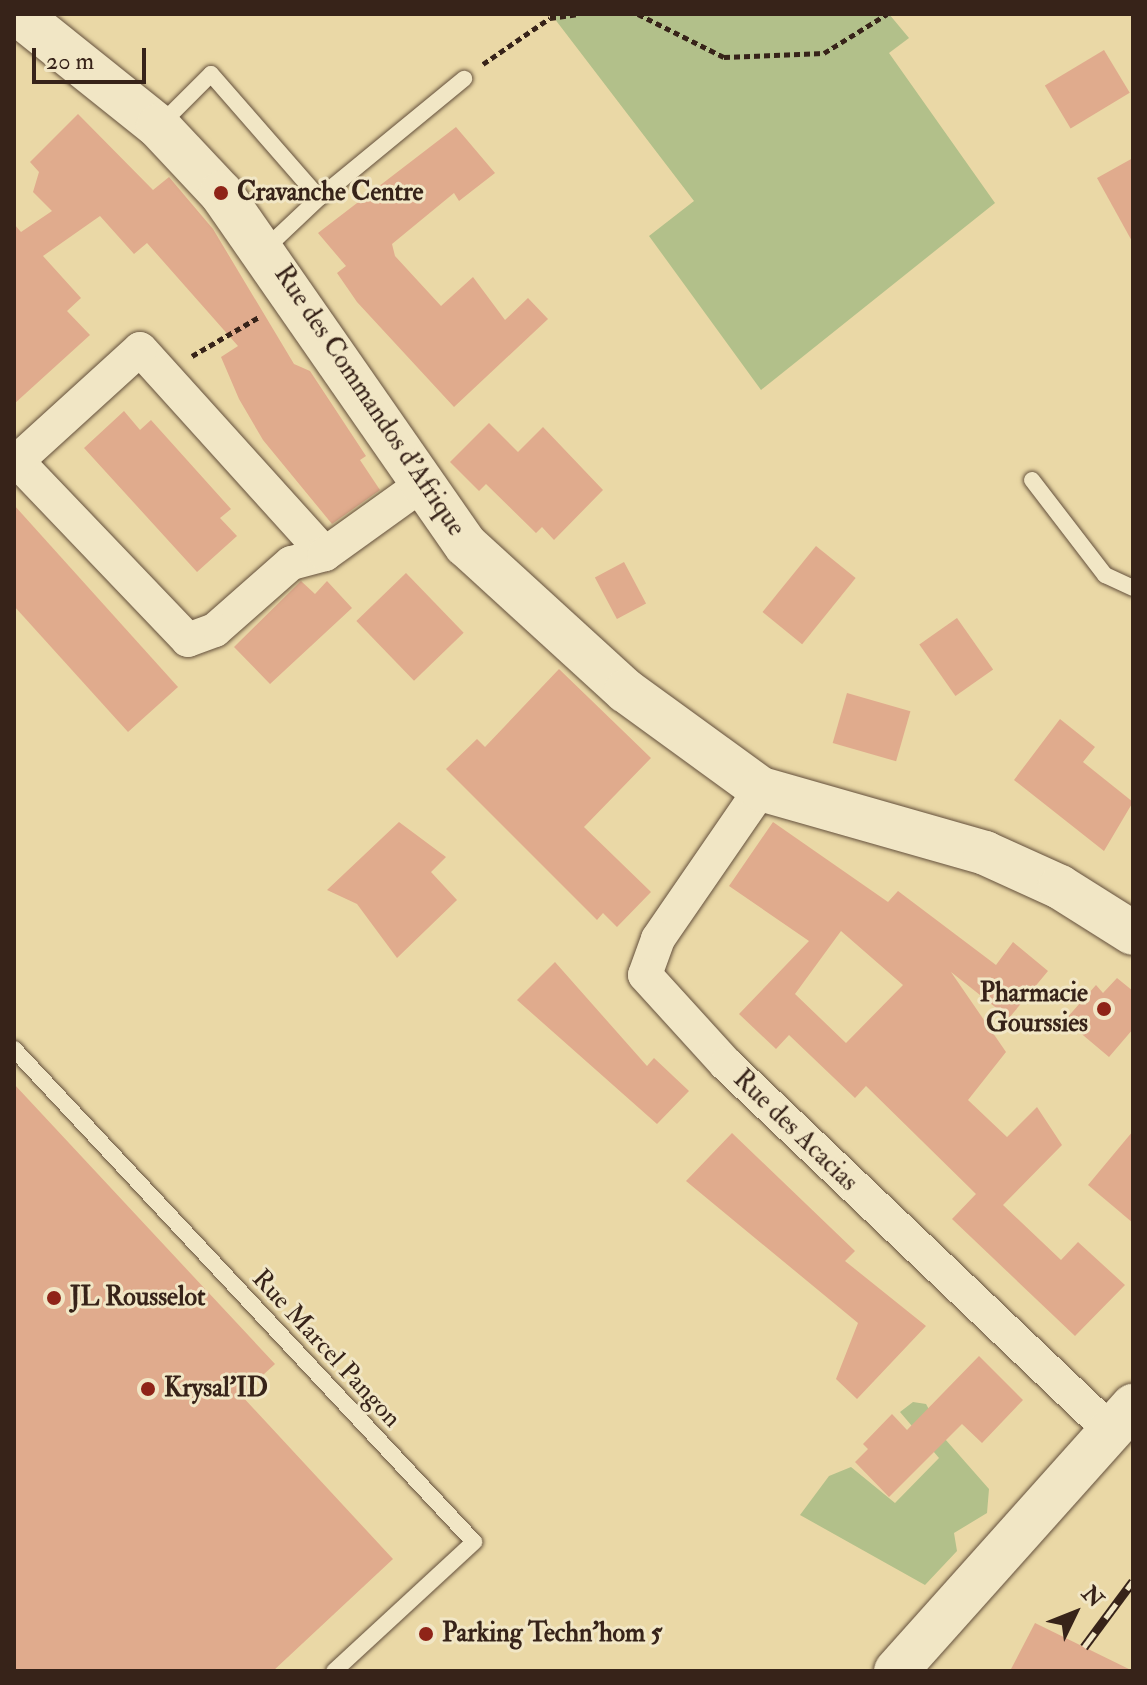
<!DOCTYPE html>
<style>
body{margin:0}
#map{position:relative;width:1147px;height:1685px;overflow:hidden;background:#ead8a6;font-family:"IM FELL Double Pica",serif}
div>[style]{position:absolute}
[style*='--x']{left:calc(var(--x)*1px);top:calc(var(--y)*1px);width:calc(var(--w)*1px);rotate:calc(var(--a)*1deg)}
.green>*{inset:0;background:#b2c08a}
.building>*{inset:0;background:#e0ab8d;transform-origin:0 0}
.path>*{height:5px;margin-top:-2.5px;transform-origin:0;background:repeating-linear-gradient(90deg,#372319 0 6px,transparent 0 10px)}
.roads{filter:drop-shadow(0 0 2px #64503c) drop-shadow(0 0 2px #64503c)}
.lane>*{height:16px;margin:-8px;padding:0 8px;transform-origin:8px;border-radius:8px;background:#f1e6c5}
.street>*{height:34px;margin:-17px;padding:0 17px;transform-origin:17px;border-radius:17px;background:#f1e6c5}
.secondary>*{height:44px;margin:-22px;padding:0 22px;transform-origin:22px;border-radius:22px;background:#f1e6c5}
.rail>*{height:9px;margin-top:-4.5px;transform-origin:0;background:repeating-linear-gradient(90deg,#f1e6c5 0 18px,#372319 0 36px);box-sizing:border-box;border-block:2px solid #372319}
.dots>*{width:22px;height:22px;translate:-50% -50%;box-sizing:border-box;border:4px solid #f1e6c5;border-radius:50%}
span{translate:-50% -50%;white-space:nowrap;text-align:center;line-height:1.15;-webkit-text-stroke:6px #f1e6c5;paint-order:stroke}
.poi-label{font-size:26px;color:#372319;font-weight:700}
.left{translate:0 -50%;text-align:left}
.right{translate:-100% -50%;text-align:right}
.street-label{font-size:26px;color:#372319}
.frame{position:absolute;inset:0;border:16px solid #372319;pointer-events:none}
.north{position:absolute;left:1035px;top:1573px;width:80px;height:80px;-webkit-text-stroke:6px #f1e6c5;paint-order:stroke;rotate:47deg;font-size:22px;font-weight:700;line-height:32px;text-align:center;color:#372319}
.north::after{content:'';display:block;margin:auto;width:28px;height:36px;background:#372319;clip-path:polygon(50% 0,100% 100%,50% 72%,0 100%)}
.scale{position:absolute;left:32px;top:48px;width:114px;height:36px;box-sizing:border-box;border:4px solid #372319;border-top:0;padding-left:10px;font-size:24px;line-height:28px;white-space:nowrap;color:#372319;-webkit-text-stroke:6px #f1e6c5;paint-order:stroke}
</style>
<div id="map">
<div class="green">
<i style="clip-path:polygon(551px 14px,889px 14px,909px 38px,889px 53px,995px 203px,761px 390px,649px 236px,694px 201px)"></i>
<i style="clip-path:polygon(913px 1402px,926px 1404px,945px 1439px,989px 1489px,987px 1513px,954px 1533px,957px 1551px,925px 1585px,800px 1515px,829px 1476px,851px 1467px,895px 1503px,939px 1458px,900px 1412px)"></i>
</div>
<div class="building">
<i style="left:1104px;top:50px;width:50px;height:69px;rotate:59deg"></i>
<i style="clip-path:polygon(78px 114px,153px 190px,169px 177px,213px 229px,294px 364px,310px 371px,366px 456px,360px 460px,380px 490px,332px 524px,263px 440px,239px 399px,221px 357px,238px 346px,147px 243px,134px 254px,100px 216px,43px 256px,81px 298px,67px 311px,90px 335px,14px 404px,14px 224px,21px 232px,52px 211px,33px 192px,39px 172px,30px 162px)"></i>
<i style="clip-path:polygon(456px 127px,495px 173px,459px 201px,454px 193px,392px 244px,395px 256px,441px 306px,473px 277px,505px 320px,528px 298px,548px 319px,454px 407px,357px 302px,337px 273px,346px 266px,318px 233px)"></i>
<i style="clip-path:polygon(1133px 158px,1133px 243px,1097px 178px)"></i>
<i style="clip-path:polygon(124px 411px,140px 430px,151px 420px,231px 509px,220px 518px,237px 536px,197px 572px,84px 448px)"></i>
<i style="clip-path:polygon(489px 423px,518px 452px,543px 427px,603px 490px,554px 540px,542px 527px,536px 533px,486px 484px,479px 491px,450px 462px)"></i>
<i style="clip-path:polygon(14px 505px,178px 687px,128px 732px,14px 606px)"></i>
<i style="left:816px;top:546px;width:51px;height:85px;rotate:39deg"></i>
<i style="left:624px;top:562px;width:47px;height:33px;rotate:62deg"></i>
<i style="left:406px;top:573px;width:83px;height:69px;rotate:46deg"></i>
<i style="clip-path:polygon(301px 581px,315px 594px,327px 581px,352px 608px,270px 684px,234px 647px)"></i>
<i style="left:957px;top:618px;width:63px;height:46px;rotate:55deg"></i>
<i style="clip-path:polygon(559px 669px,651px 758px,584px 827px,651px 892px,617px 927px,603px 913px,597px 920px,446px 769px,477px 739px,485px 747px)"></i>
<i style="left:847px;top:693px;width:66px;height:52px;rotate:16deg"></i>
<i style="clip-path:polygon(1060px 719px,1095px 747px,1083px 762px,1133px 802px,1104px 851px,1014px 780px)"></i>
<i style="clip-path:polygon(399px 822px,446px 857px,431px 872px,457px 900px,397px 958px,357px 904px,327px 890px)"></i>
<i style="clip-path:polygon(evenodd,773px 822px,888px 902px,898px 891px,996px 965px,1013px 942px,1048px 971px,1009px 1018px,951px 972px,1006px 1052px,968px 1100px,1007px 1137px,1037px 1107px,1062px 1145px,1003px 1205px,1061px 1260px,1078px 1242px,1125px 1285px,1075px 1336px,952px 1219px,976px 1194px,866px 1086px,855px 1098px,789px 1035px,776px 1049px,739px 1014px,809px 941px,729px 886px,773px 822px,841px 931px,903px 985px,846px 1043px,795px 994px,841px 931px)"></i>
<i style="clip-path:polygon(555px 962px,647px 1066px,654px 1058px,689px 1091px,657px 1124px,517px 1000px)"></i>
<i style="clip-path:polygon(1117px 978px,1133px 991px,1133px 1029px,1109px 1057px,1065px 1020px,1096px 985px,1103px 993px)"></i>
<i style="clip-path:polygon(14px 1084px,275px 1364px,241px 1395px,393px 1559px,273px 1671px,14px 1671px)"></i>
<i style="clip-path:polygon(1133px 1131px,1133px 1223px,1088px 1185px)"></i>
<i style="clip-path:polygon(732px 1133px,855px 1251px,845px 1261px,926px 1326px,857px 1399px,836px 1379px,858px 1323px,686px 1181px)"></i>
<i style="clip-path:polygon(979px 1356px,1023px 1400px,982px 1443px,962px 1424px,889px 1497px,855px 1462px,868px 1449px,863px 1444px,892px 1414px,907px 1430px)"></i>
<i style="clip-path:polygon(1035px 1623px,1133px 1671px,1010px 1671px)"></i>
</div>
<div class="path">
<i style="--x:638;--y:14;--w:96;--a:26.6"></i>
<i style="--x:724;--y:57;--w:100;--a:-2.3"></i>
<i style="--x:824;--y:53;--w:74;--a:-31.8"></i>
<i style="--x:483;--y:64;--w:81;--a:-34.5"></i>
<i style="--x:550;--y:18;--w:29;--a:-8"></i>
<i style="--x:192;--y:356;--w:78;--a:-30.2"></i>
</div>
<div class="roads">
<div class="lane">
<i style="--x:160;--y:125;--w:72;--a:-45"></i>
<i style="--x:211;--y:74;--w:164;--a:48.9"></i>
<i style="--x:319;--y:198;--w:73;--a:136.7"></i>
<i style="--x:319;--y:198;--w:188;--a:-39.4"></i>
<i style="--x:1032;--y:480;--w:120;--a:52.5"></i>
<i style="--x:1105;--y:575;--w:31;--a:25"></i>
<i style="--x:14;--y:1049;--w:674;--a:46.98"></i>
<i style="--x:474;--y:1542;--w:190;--a:137.3"></i>
</div>
<div class="street">
<i style="--x:140;--y:349;--w:276;--a:47.9"></i>
<i style="--x:325;--y:554;--w:35;--a:165"></i>
<i style="--x:291;--y:563;--w:101;--a:138.6"></i>
<i style="--x:215;--y:630;--w:29;--a:160"></i>
<i style="--x:188;--y:640;--w:248;--a:-133.7"></i>
<i style="--x:17;--y:461;--w:166;--a:-42.3"></i>
<i style="--x:325;--y:554;--w:118;--a:-35.7"></i>
<i style="--x:761;--y:789;--w:182;--a:124.5"></i>
<i style="--x:658;--y:939;--w:38;--a:110"></i>
<i style="--x:645;--y:975;--w:120;--a:47.7"></i>
<i style="--x:726;--y:1064;--w:533;--a:43.63"></i>
</div>
<div class="secondary">
<i style="--x:18;--y:14;--w:179;--a:38.7"></i>
<i style="--x:158;--y:126;--w:92;--a:46.8"></i>
<i style="--x:221;--y:193;--w:429;--a:55.2"></i>
<i style="--x:466;--y:545;--w:217;--a:42.4"></i>
<i style="--x:626;--y:691;--w:167;--a:36"></i>
<i style="--x:761;--y:789;--w:233;--a:15.9"></i>
<i style="--x:985;--y:853;--w:82;--a:24.4"></i>
<i style="--x:1060;--y:887;--w:86;--a:32.2"></i>
<i style="--x:896;--y:1671;--w:356;--a:-48.2"></i>
</div>
</div>
<div class="rail">
<i style="--x:1084;--y:1647;--w:82;--a:-53.4"></i>
</div>
<div class="dots">
<i style="left:221px;top:193px;background:#8f2418"></i>
<i style="left:1104px;top:1009px;background:#8f2418"></i>
<i style="left:54px;top:1298px;background:#8f2418"></i>
<i style="left:148px;top:1389px;background:#8f2418"></i>
<i style="left:426px;top:1634px;background:#8f2418"></i>
</div>
<div class="poi-label">
<span class="left" style="left:237px;top:193px">Cravanche Centre</span>
<span class="right" style="left:1088px;top:1009px">Pharmacie<br>Gourssies</span>
<span class="left" style="left:70px;top:1298px">JL Rousselot</span>
<span class="left" style="left:164px;top:1389px">Krysal'ID</span>
<span class="left" style="left:442px;top:1634px">Parking Techn'hom 5</span>
</div>
<div class="street-label">
<span style="left:369px;top:401px;rotate:56deg">Rue des Commandos d'Afrique</span>
<span style="left:795px;top:1131px;rotate:44deg">Rue des Acacias</span>
<span style="left:326px;top:1349px;rotate:47deg">Rue Marcel Pangon</span>
</div>
<div class="frame"></div>
<div class="north">N</div>
<div class="scale">20 m</div>
</div>
